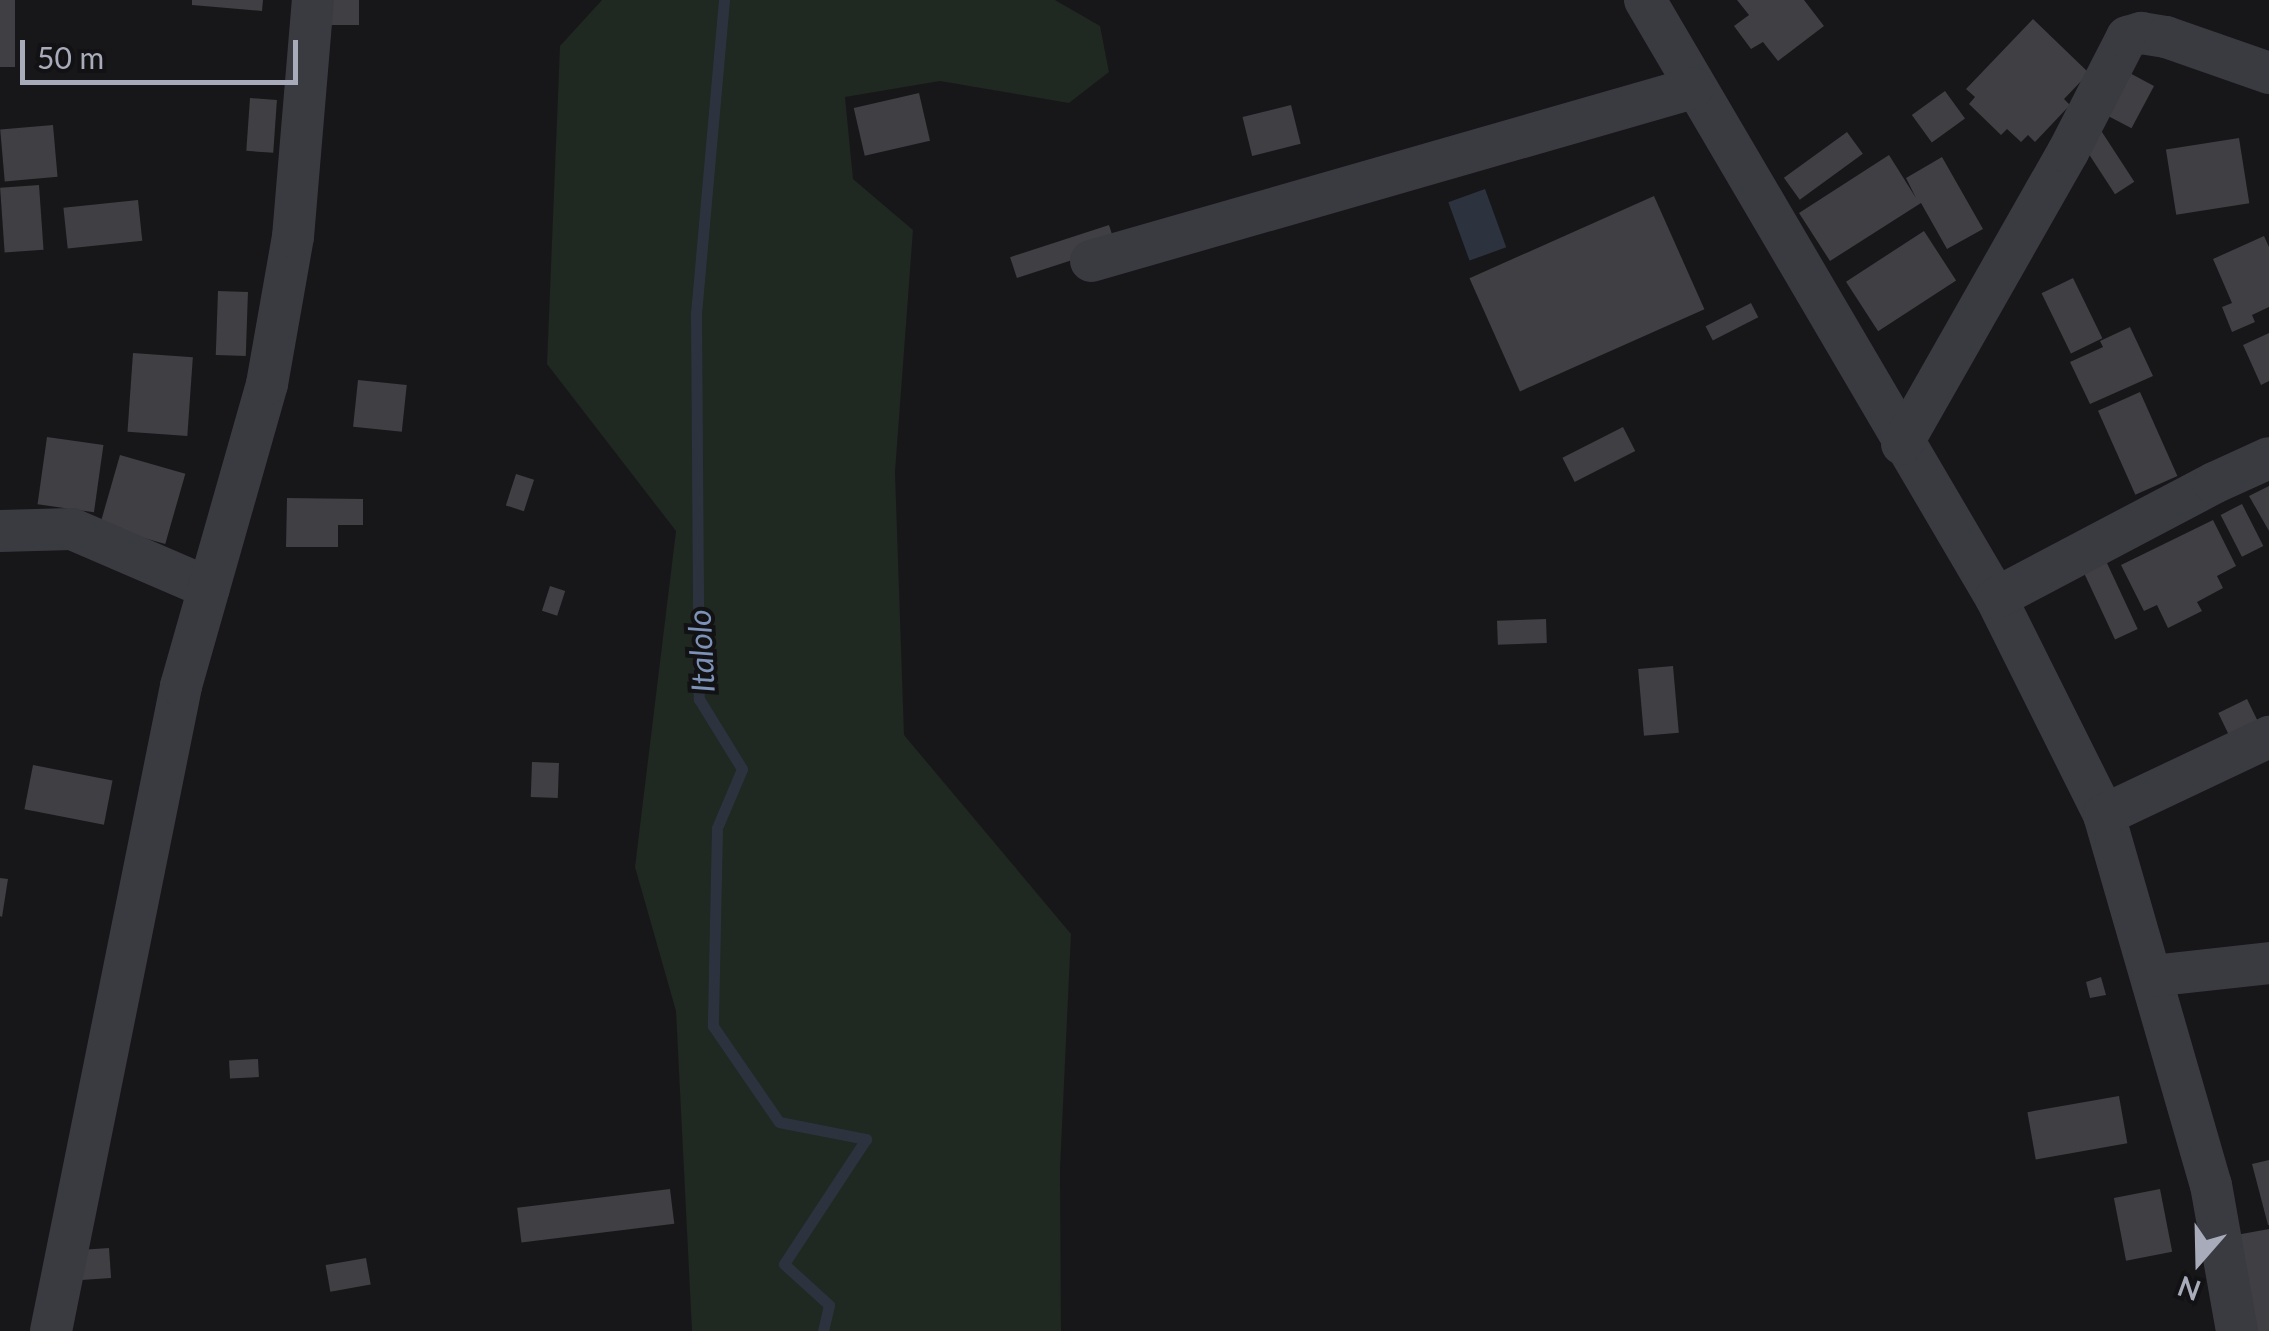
<!DOCTYPE html>
<style>
body{margin:0}
#map{position:relative;width:2269px;height:1331px;overflow:hidden;background:#171719;font-family:Lato,sans-serif}
div>[style]{position:absolute}
[style*='--x']{left:calc(var(--x)*1px);top:calc(var(--y)*1px);width:calc(var(--w)*1px);rotate:calc(var(--a)*1deg)}
.green>*{inset:0;background:#1f2821}
.water>*{inset:0;background:#2c333f;transform-origin:0 0}
.stream>*{height:11px;margin:-5.5px;padding:0 5.5px;transform-origin:5.5px;border-radius:5.5px;background:#2c333f}
.building>*{inset:0;background:#3f3f44;transform-origin:0 0}
.minor>*{height:42px;margin:-21px;padding:0 21px;transform-origin:21px;border-radius:21px;background:#3a3a41}
span{translate:-50% -50%;white-space:nowrap;text-align:center;line-height:1.15;-webkit-text-stroke:8px #121214;paint-order:stroke}
.water-label{font-size:32px;color:#7d92b7;font-style:italic}
.north{position:absolute;left:2149px;top:1211px;width:100px;height:100px;-webkit-text-stroke:8px #121214;paint-order:stroke;rotate:200deg;font-size:28px;font-weight:700;line-height:40px;text-align:center;color:#a8abba}
.north::after{content:'';display:block;margin:auto;width:35px;height:45px;background:#a8abba;clip-path:polygon(50% 0,100% 100%,50% 72%,0 100%)}
.scale{position:absolute;left:20px;top:40px;width:278px;height:45px;box-sizing:border-box;border:5px solid #a8abba;border-top:0;padding-left:12px;font-size:30px;line-height:35px;white-space:nowrap;color:#a8abba;-webkit-text-stroke:8px #121214;paint-order:stroke}
</style>
<div id="map">
<div class="green">
<i style="clip-path:polygon(602px 0,1055px 0,1100px 26px,1109px 72px,1069px 103px,940px 81px,845px 97px,853px 179px,913px 230px,895px 472px,904px 735px,1071px 934px,1060px 1169px,1061px 1331px,692px 1331px,676px 1011px,635px 867px,676px 531px,547px 364px,560px 46px)"></i>
</div>
<div class="water">
<i style="left:1485px;top:189px;width:62px;height:39px;rotate:70deg"></i>
</div>
<div class="stream">
<i style="--x:724;--y:0;--w:314;--a:95.1"></i>
<i style="--x:696;--y:313;--w:386;--a:89.6"></i>
<i style="--x:699;--y:699;--w:82;--a:58.4"></i>
<i style="--x:742;--y:769;--w:64;--a:113"></i>
<i style="--x:717;--y:828;--w:198;--a:91.2"></i>
<i style="--x:713;--y:1026;--w:116;--a:55.5"></i>
<i style="--x:779;--y:1122;--w:89;--a:11.1"></i>
<i style="--x:866;--y:1139;--w:149;--a:123.3"></i>
<i style="--x:784;--y:1264;--w:61;--a:42.3"></i>
<i style="--x:829;--y:1305;--w:27;--a:103"></i>
</div>
<div class="building">
<i style="left:0;top:0;width:15px;height:67px"></i>
<i style="clip-path:polygon(192px 0,263px 0,262px 11px,192px 5px)"></i>
<i style="left:330px;top:0;width:29px;height:25px"></i>
<i style="clip-path:polygon(1737px 0,1804px 0,1824px 26px,1778px 61px,1763px 42px,1751px 49px,1734px 26px,1749px 15px)"></i>
<i style="clip-path:polygon(2033px 19px,2089px 73px,2064px 99px,2070px 105px,2035px 142px,2028px 135px,2021px 142px,2007px 129px,2001px 135px,1969px 104px,1975px 97px,1966px 89px)"></i>
<i style="left:2124px;top:70px;width:34px;height:48px;rotate:28deg"></i>
<i style="left:1945px;top:91px;width:34px;height:41px;rotate:54deg"></i>
<i style="left:919px;top:93px;width:49px;height:67px;rotate:77deg"></i>
<i style="left:250px;top:98px;width:27px;height:53px;rotate:4deg"></i>
<i style="left:1291px;top:105px;width:40px;height:50px;rotate:76deg"></i>
<i style="left:53px;top:125px;width:52px;height:53px;rotate:85deg"></i>
<i style="left:2100px;top:129px;width:63px;height:23px;rotate:57deg"></i>
<i style="left:1847px;top:132px;width:27px;height:78px;rotate:54deg"></i>
<i style="left:2239px;top:138px;width:66px;height:74px;rotate:81deg"></i>
<i style="clip-path:polygon(1889px 155px,1916px 198px,1906px 178px,1942px 157px,1983px 229px,1947px 249px,1921px 203px,1830px 261px,1799px 213px)"></i>
<i style="left:39px;top:185px;width:65px;height:39px;rotate:86deg"></i>
<i style="left:1654px;top:196px;width:124px;height:202px;rotate:66deg"></i>
<i style="left:138px;top:200px;width:41px;height:75px;rotate:84deg"></i>
<i style="left:1109px;top:225px;width:22px;height:104px;rotate:72deg"></i>
<i style="left:1924px;top:231px;width:59px;height:93px;rotate:57deg"></i>
<i style="clip-path:polygon(2264px 236px,2269px 247px,2269px 307px,2252px 315px,2255px 322px,2232px 332px,2222px 307px,2232px 303px,2213px 259px)"></i>
<i style="left:2073px;top:278px;width:67px;height:35px;rotate:64deg"></i>
<i style="left:218px;top:291px;width:30px;height:64px;rotate:2deg"></i>
<i style="left:1751px;top:303px;width:16px;height:51px;rotate:63deg"></i>
<i style="clip-path:polygon(2130px 327px,2153px 376px,2090px 404px,2070px 362px,2103px 347px,2100px 341px)"></i>
<i style="clip-path:polygon(2269px 333px,2269px 381px,2261px 385px,2243px 345px)"></i>
<i style="left:133px;top:353px;width:60px;height:79px;rotate:4deg"></i>
<i style="left:358px;top:380px;width:49px;height:47px;rotate:6deg"></i>
<i style="left:2140px;top:392px;width:92px;height:46px;rotate:66deg"></i>
<i style="left:1623px;top:427px;width:27px;height:68px;rotate:63deg"></i>
<i style="left:47px;top:437px;width:57px;height:68px;rotate:8deg"></i>
<i style="left:120px;top:455px;width:68px;height:73px;rotate:16deg"></i>
<i style="left:516px;top:474px;width:19px;height:33px;rotate:18deg"></i>
<i style="clip-path:polygon(2269px 486px,2269px 531px,2249px 496px)"></i>
<i style="clip-path:polygon(287px 498px,363px 499px,363px 525px,338px 525px,338px 547px,286px 547px)"></i>
<i style="left:2242px;top:504px;width:47px;height:24px;rotate:63deg"></i>
<i style="clip-path:polygon(2213px 520px,2236px 566px,2217px 576px,2223px 588px,2197px 602px,2202px 611px,2168px 628px,2157px 605px,2144px 611px,2121px 565px)"></i>
<i style="left:2106px;top:561px;width:75px;height:25px;rotate:65deg"></i>
<i style="left:550px;top:586px;width:16px;height:26px;rotate:18deg"></i>
<i style="left:1546px;top:619px;width:24px;height:49px;rotate:88deg"></i>
<i style="left:1673px;top:666px;width:67px;height:35px;rotate:85deg"></i>
<i style="left:2247px;top:699px;width:28px;height:32px;rotate:64deg"></i>
<i style="left:532px;top:762px;width:27px;height:35px;rotate:2deg"></i>
<i style="left:33px;top:765px;width:81px;height:45px;rotate:11deg"></i>
<i style="clip-path:polygon(0 878px,8px 879px,2px 917px,0 916px)"></i>
<i style="clip-path:polygon(2101px 977px,2106px 995px,2090px 998px,2086px 982px)"></i>
<i style="left:258px;top:1059px;width:18px;height:29px;rotate:87deg"></i>
<i style="left:2119px;top:1096px;width:48px;height:93px;rotate:80deg"></i>
<i style="clip-path:polygon(2269px 1160px,2269px 1225px,2268px 1225px,2252px 1164px)"></i>
<i style="left:670px;top:1189px;width:35px;height:154px;rotate:83deg"></i>
<i style="left:2160px;top:1189px;width:64px;height:47px;rotate:79deg"></i>
<i style="clip-path:polygon(2269px 1229px,2269px 1331px,2254px 1331px,2236px 1235px)"></i>
<i style="left:109px;top:1248px;width:30px;height:37px;rotate:86deg"></i>
<i style="left:366px;top:1258px;width:27px;height:41px;rotate:80deg"></i>
</div>
<div class="minor">
<i style="--x:1645;--y:0;--w:693;--a:59.59"></i>
<i style="--x:1996;--y:598;--w:242;--a:63.5"></i>
<i style="--x:2104;--y:815;--w:385;--a:73.9"></i>
<i style="--x:2211;--y:1185;--w:148;--a:79.9"></i>
<i style="--x:1091;--y:261;--w:626;--a:-16.03"></i>
<i style="--x:1902;--y:444;--w:336;--a:-60.4"></i>
<i style="--x:2068;--y:152;--w:129;--a:-62.8"></i>
<i style="--x:2127;--y:37;--w:15;--a:-16"></i>
<i style="--x:2141;--y:33;--w:25;--a:9"></i>
<i style="--x:2166;--y:37;--w:109;--a:19.3"></i>
<i style="--x:0;--y:531;--w:72;--a:-1.6"></i>
<i style="--x:72;--y:529;--w:149;--a:23.3"></i>
<i style="--x:1996;--y:598;--w:246;--a:-27.8"></i>
<i style="--x:2214;--y:483;--w:60;--a:-24.4"></i>
<i style="--x:2104;--y:815;--w:183;--a:-25.3"></i>
<i style="--x:2152;--y:976;--w:118;--a:-6.3"></i>
<i style="--x:51;--y:1331;--w:658;--a:-78.6"></i>
<i style="--x:181;--y:686;--w:314;--a:-74.1"></i>
<i style="--x:267;--y:384;--w:149;--a:-80"></i>
<i style="--x:293;--y:237;--w:238;--a:-85.2"></i>
</div>
<div class="water-label">
<span style="left:701px;top:651px;rotate:-93deg">Italolo</span>
</div>
<div class="north">N</div>
<div class="scale">50 m</div>
</div>
